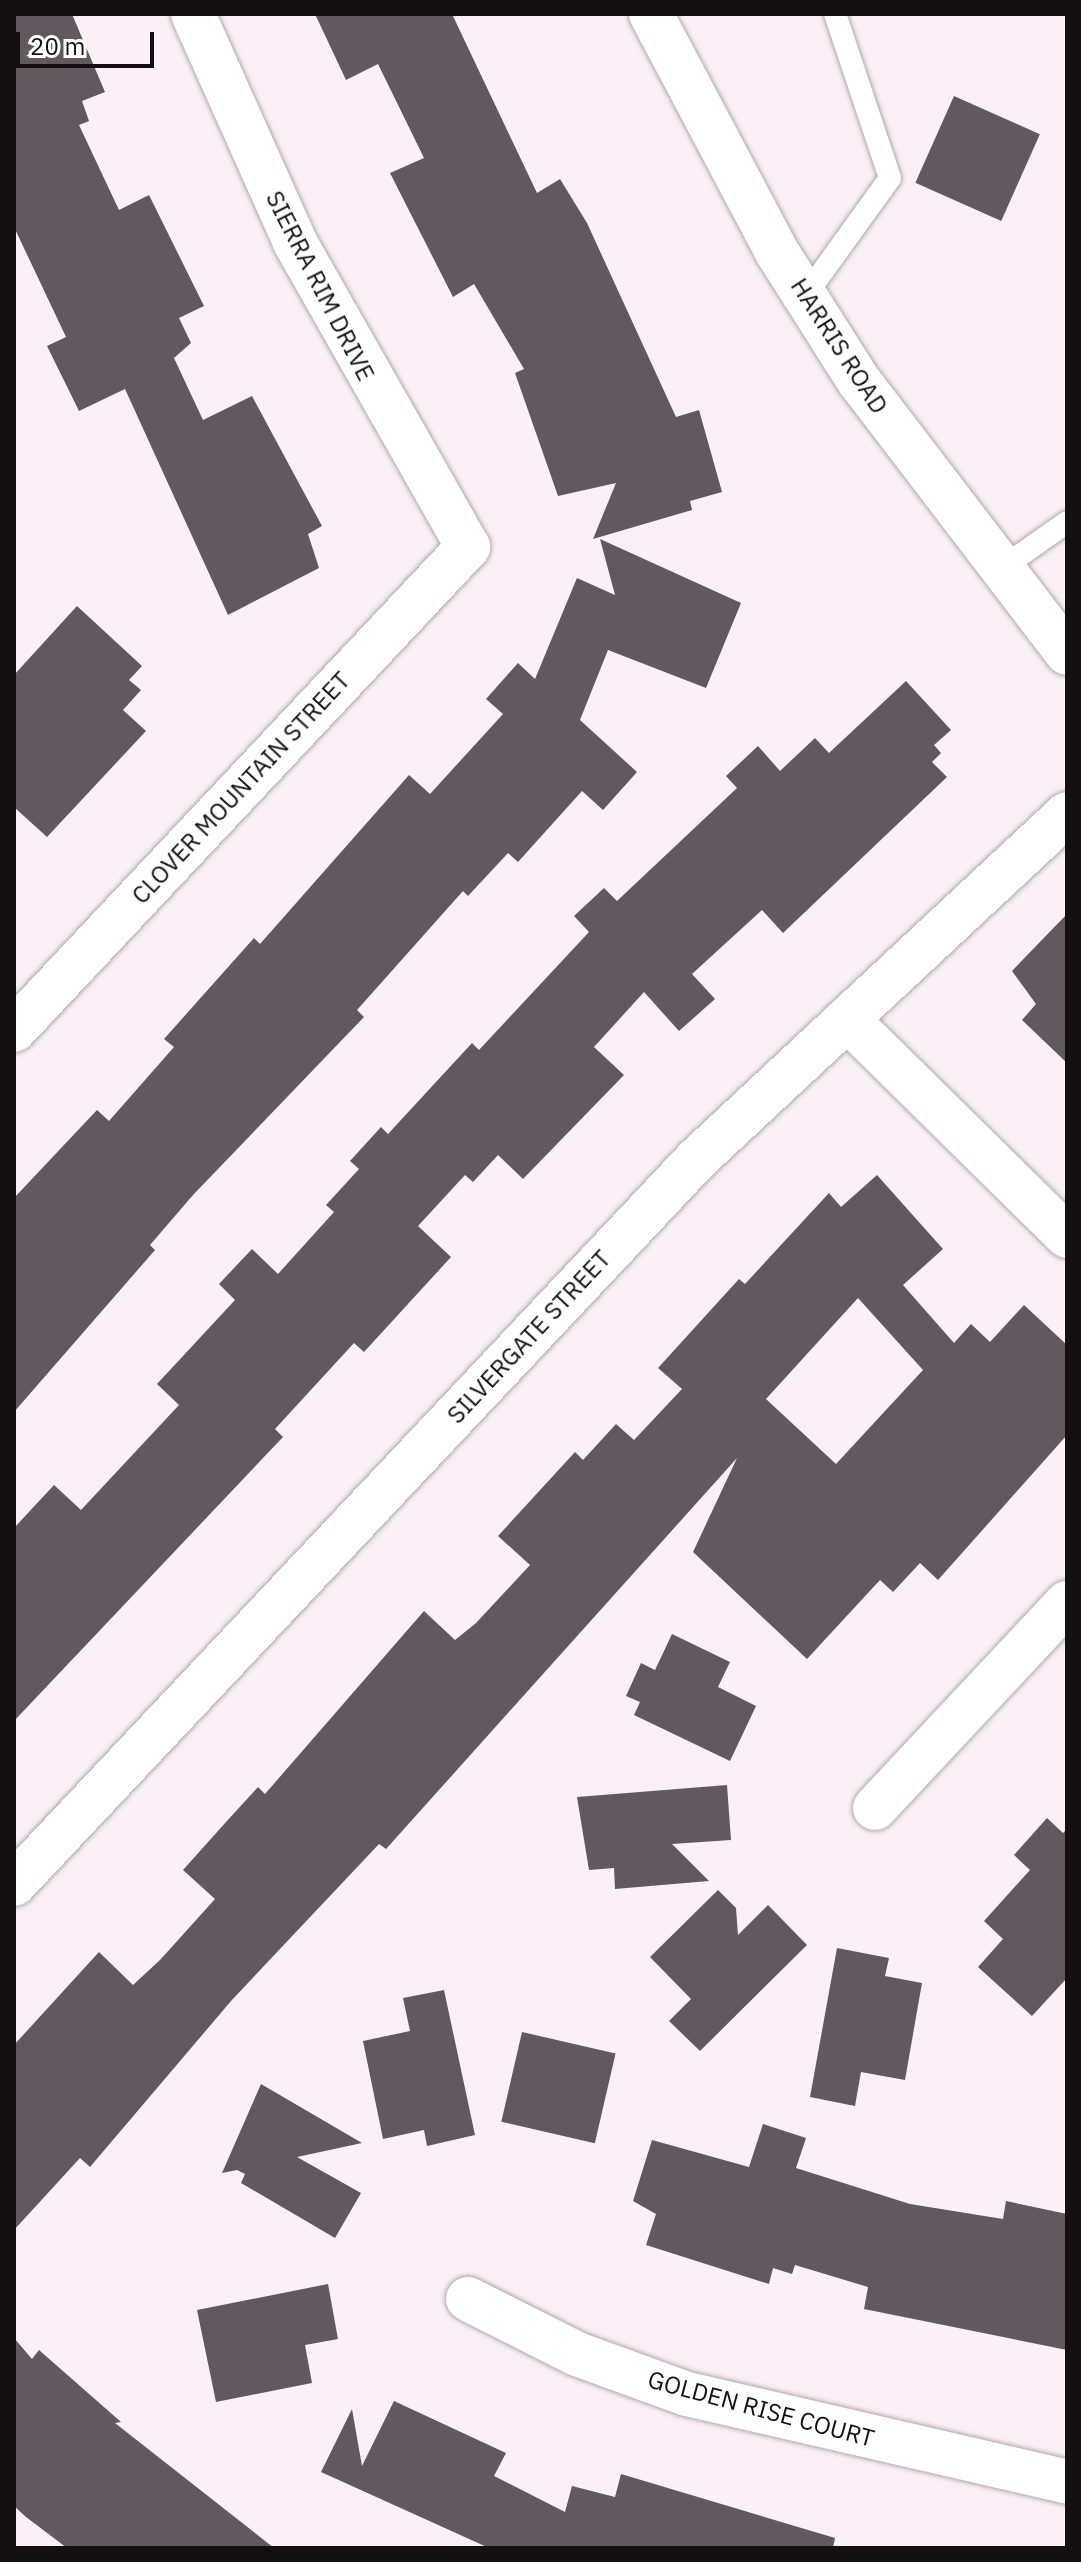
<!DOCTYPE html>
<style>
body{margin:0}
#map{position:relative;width:1081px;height:2562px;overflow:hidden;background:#faf0f5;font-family:"IBM Plex Sans",sans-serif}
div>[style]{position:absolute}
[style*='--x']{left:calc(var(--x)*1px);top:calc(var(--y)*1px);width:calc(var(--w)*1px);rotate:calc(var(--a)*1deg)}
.building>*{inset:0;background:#61595e;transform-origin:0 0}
.roads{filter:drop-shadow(0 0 2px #b1a7ad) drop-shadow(0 0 2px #b1a7ad)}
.service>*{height:22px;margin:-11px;padding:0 11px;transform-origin:11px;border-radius:11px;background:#fff}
.minor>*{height:44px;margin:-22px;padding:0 22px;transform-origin:22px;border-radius:22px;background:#fff}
.tertiary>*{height:44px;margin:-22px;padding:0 22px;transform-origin:22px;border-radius:22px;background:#fff}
span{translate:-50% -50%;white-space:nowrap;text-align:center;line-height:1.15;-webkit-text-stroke:8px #fff;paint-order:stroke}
.street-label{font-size:24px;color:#141012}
.frame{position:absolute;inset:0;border:16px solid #141012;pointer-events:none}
.scale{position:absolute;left:16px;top:32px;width:138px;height:36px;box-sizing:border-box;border:4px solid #141012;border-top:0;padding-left:10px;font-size:24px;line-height:28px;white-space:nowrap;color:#141012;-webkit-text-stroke:6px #fff;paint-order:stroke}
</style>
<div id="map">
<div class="building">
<i style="clip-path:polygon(14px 14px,72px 14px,105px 92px,82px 101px,89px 121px,79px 125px,119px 210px,149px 195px,204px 306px,179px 318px,191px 343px,174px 358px,203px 420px,252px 396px,322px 526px,308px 534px,319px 568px,228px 615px,125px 389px,79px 411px,47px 346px,66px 337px,14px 227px)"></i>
<i style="clip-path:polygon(315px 14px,452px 14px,537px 193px,560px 179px,587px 223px,676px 417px,699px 410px,722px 492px,690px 501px,692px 510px,593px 539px,616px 483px,558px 496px,515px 373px,524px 369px,474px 284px,453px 297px,390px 173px,424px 158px,378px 64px,346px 80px)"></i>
<i style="left:954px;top:96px;width:94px;height:95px;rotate:24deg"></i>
<i style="clip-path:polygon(600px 539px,741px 603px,706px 688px,608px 650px,580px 720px,637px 772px,603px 810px,582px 791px,518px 862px,508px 853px,468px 896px,463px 891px,357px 1010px,364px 1017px,193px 1195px,150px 1245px,155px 1250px,14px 1412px,14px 1198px,97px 1110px,109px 1121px,174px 1047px,164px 1039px,254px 938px,260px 944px,409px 775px,430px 794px,503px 714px,486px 699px,518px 663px,535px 679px,577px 578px,615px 595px)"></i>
<i style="clip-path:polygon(77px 606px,142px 666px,129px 680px,141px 690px,123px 710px,146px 731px,47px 837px,14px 807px,14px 675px)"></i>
<i style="clip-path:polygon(906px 681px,951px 730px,934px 745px,941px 753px,932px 762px,947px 777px,783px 933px,762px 910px,692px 974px,715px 999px,679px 1031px,644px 992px,594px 1047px,624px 1075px,523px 1179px,498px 1155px,473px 1182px,465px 1175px,418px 1226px,451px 1257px,364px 1352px,354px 1343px,275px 1429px,283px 1437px,14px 1721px,14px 1528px,54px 1485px,81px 1510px,179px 1405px,157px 1384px,235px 1300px,219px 1284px,252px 1249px,278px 1274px,334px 1212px,326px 1205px,359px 1169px,350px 1161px,381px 1127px,388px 1134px,472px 1043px,479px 1050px,589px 932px,574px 916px,604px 888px,617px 901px,737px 788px,726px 776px,758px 746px,780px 771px,815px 738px,829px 753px)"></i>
<i style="clip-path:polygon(1067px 914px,1067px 1063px,1022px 1020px,1036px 1004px,1012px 971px)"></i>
<i style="clip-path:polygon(evenodd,877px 1175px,943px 1249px,903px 1285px,954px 1343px,971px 1324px,990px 1342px,1024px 1305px,1067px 1345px,1067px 1435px,938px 1580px,920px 1563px,893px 1592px,880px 1580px,807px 1659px,693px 1552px,737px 1458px,386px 1849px,379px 1844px,231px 2001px,90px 2167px,80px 2158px,14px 2230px,14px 2045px,99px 1952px,133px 1985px,160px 1960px,215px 1899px,183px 1870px,226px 1822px,258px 1787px,265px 1794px,424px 1611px,455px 1640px,476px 1623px,530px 1565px,498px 1536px,575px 1452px,583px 1460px,616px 1424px,634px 1440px,682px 1389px,658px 1368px,708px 1313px,739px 1279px,745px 1284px,829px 1193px,841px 1207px,877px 1175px,858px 1298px,923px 1370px,836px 1464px,766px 1399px,858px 1298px)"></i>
<i style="clip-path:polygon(672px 1634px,730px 1662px,718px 1687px,756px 1706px,730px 1761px,634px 1715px,640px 1702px,626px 1696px,641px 1663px,655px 1670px)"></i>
<i style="clip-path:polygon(727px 1785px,731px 1840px,672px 1844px,709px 1881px,615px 1889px,614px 1868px,589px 1870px,577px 1797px)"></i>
<i style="clip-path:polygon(1047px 1818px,1063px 1833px,1067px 1829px,1067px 1978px,1032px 2016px,978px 1967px,1003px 1939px,984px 1921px,1030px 1870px,1014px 1855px)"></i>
<i style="clip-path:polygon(718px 1890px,736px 1908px,738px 1935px,768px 1905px,807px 1945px,700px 2051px,669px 2021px,691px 1999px,650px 1957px)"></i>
<i style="clip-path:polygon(837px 1948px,889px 1958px,885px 1976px,922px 1983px,905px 2080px,861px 2072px,855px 2106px,810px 2097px)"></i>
<i style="clip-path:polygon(444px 1990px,475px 2135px,427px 2146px,424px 2130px,383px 2139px,363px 2041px,410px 2031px,403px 1998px)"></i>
<i style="left:522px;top:2032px;width:96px;height:92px;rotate:13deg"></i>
<i style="clip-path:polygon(261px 2084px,362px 2143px,297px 2157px,361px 2193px,335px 2238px,241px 2183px,245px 2174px,237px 2170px,222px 2173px)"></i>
<i style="clip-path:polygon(763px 2124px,806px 2138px,796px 2168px,910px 2204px,1003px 2219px,1006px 2201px,1067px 2214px,1067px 2350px,864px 2309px,868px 2287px,795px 2265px,792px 2274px,773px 2268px,769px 2284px,646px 2245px,656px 2214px,633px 2201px,652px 2140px,749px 2167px)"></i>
<i style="clip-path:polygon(328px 2284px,338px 2339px,305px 2345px,312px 2383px,216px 2402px,197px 2310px)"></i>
<i style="clip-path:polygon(14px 2338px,32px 2359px,39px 2350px,121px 2422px,115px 2423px,274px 2548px,67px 2548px,26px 2517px,14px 2506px)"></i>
<i style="clip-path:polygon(394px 2401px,506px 2453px,494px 2476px,565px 2512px,572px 2486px,615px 2497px,621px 2474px,835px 2538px,833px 2548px,489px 2548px,321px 2472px,352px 2409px,362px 2466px)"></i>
</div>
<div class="roads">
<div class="service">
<i style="--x:805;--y:296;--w:145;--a:-54.2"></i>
<i style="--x:890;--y:178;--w:173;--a:-108.5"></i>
<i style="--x:999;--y:570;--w:83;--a:-35.2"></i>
</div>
<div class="minor">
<i style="--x:847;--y:1019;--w:309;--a:44.6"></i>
<i style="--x:14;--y:1030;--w:663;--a:-46.77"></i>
<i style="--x:468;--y:547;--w:351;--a:-119.6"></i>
<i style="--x:295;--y:242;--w:250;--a:-114.1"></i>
<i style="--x:875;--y:1808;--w:281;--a:-46.9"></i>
<i style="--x:14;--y:1884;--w:995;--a:-46.71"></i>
<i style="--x:696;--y:1160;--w:507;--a:-43"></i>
<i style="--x:468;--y:2299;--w:122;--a:26.8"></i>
<i style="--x:577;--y:2354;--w:117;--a:20"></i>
<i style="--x:687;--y:2394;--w:390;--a:13"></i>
</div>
<div class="tertiary">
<i style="--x:651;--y:14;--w:269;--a:62.1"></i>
<i style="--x:777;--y:252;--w:153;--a:57.6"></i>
<i style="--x:859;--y:381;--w:342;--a:52.6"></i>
</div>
</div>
<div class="street-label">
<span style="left:320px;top:286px;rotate:63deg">SIERRA RIM DRIVE</span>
<span style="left:839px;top:346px;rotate:57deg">HARRIS ROAD</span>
<span style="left:241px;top:788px;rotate:-47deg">CLOVER MOUNTAIN STREET</span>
<span style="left:529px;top:1337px;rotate:-47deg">SILVERGATE STREET</span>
<span style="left:761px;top:2409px;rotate:15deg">GOLDEN RISE COURT</span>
</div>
<div class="frame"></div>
<div class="scale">20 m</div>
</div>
